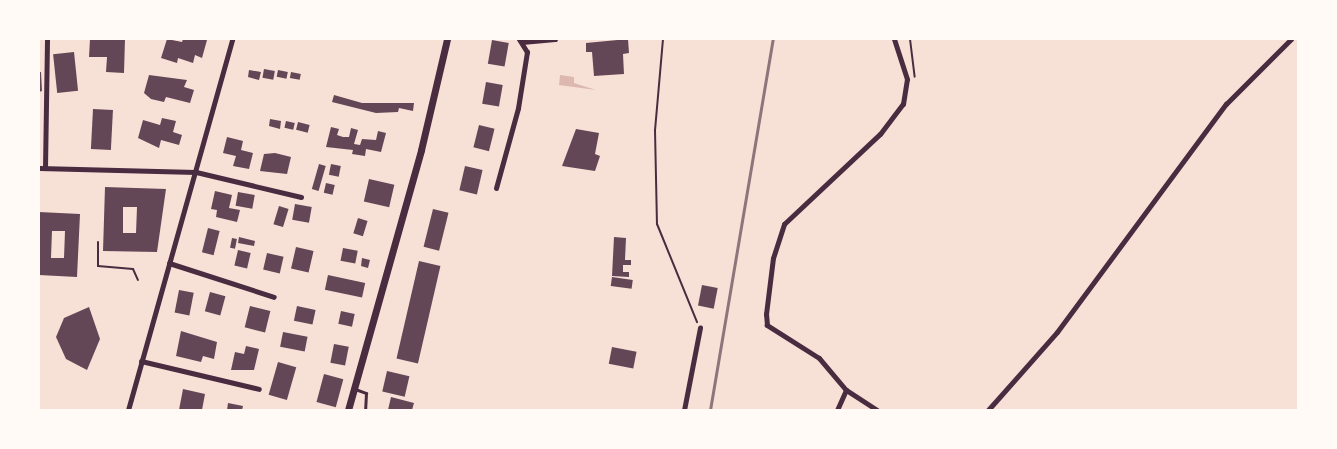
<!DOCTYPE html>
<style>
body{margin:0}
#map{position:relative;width:1337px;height:449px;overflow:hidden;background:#f7e1d7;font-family:Mulish,sans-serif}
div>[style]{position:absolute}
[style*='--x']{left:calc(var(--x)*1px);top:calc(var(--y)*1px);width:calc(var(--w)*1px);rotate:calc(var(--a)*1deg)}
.water>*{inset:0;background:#dcb8b0}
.building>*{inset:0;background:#644757;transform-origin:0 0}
.path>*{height:2px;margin:-1px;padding:0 1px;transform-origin:1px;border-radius:1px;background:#4a2c40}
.service>*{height:3px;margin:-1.5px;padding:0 1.5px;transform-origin:1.5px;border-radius:1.5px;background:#4a2c40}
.minor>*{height:5px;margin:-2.5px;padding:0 2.5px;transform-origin:2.5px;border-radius:2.5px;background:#4a2c40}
.tertiary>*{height:7px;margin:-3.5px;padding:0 3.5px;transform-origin:3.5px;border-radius:3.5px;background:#4a2c40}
.rail>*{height:3px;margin:-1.5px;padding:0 1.5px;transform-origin:1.5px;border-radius:1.5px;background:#8f747c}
span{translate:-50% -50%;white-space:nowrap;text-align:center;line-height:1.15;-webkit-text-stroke:4px #fffaf5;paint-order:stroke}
.frame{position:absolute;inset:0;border:40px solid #fffaf5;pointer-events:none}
</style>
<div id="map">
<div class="water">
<i style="clip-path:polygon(560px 75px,574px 77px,574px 83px,596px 90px,559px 85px)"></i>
</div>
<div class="building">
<i style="clip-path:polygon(90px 39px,125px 39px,124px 73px,106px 72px,107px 57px,89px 57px)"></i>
<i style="clip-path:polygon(167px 39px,182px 42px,183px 39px,207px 40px,202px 58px,195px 55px,193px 63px,178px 58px,177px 63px,161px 58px)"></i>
<i style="clip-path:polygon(628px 39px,629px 53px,623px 54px,624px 74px,594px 76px,592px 52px,586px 52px,586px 43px)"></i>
<i style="left:492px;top:40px;width:17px;height:24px;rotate:10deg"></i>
<i style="left:74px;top:52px;width:39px;height:21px;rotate:84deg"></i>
<i style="left:264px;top:69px;width:11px;height:9px;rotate:10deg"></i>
<i style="clip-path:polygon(249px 70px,261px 72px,259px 80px,248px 77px)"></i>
<i style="left:278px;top:70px;width:10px;height:7px;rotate:11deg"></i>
<i style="clip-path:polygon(39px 72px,41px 72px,42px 91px,39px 92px)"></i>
<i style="left:291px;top:72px;width:10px;height:6px;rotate:11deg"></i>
<i style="clip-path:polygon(149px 75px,187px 80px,184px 87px,194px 90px,190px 103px,166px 97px,164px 102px,151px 99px,144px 93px)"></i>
<i style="left:486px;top:82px;width:17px;height:22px;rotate:10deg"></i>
<i style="clip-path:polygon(334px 95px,362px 103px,414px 103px,413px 111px,399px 108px,398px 112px,376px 113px,332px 102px)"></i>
<i style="left:93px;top:109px;width:20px;height:40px;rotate:3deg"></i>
<i style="clip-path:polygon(162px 118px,176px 121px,173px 132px,182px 135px,179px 145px,161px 140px,159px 148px,138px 138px,143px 120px,160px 125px)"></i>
<i style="clip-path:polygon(270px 119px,281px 121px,280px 129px,269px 126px)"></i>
<i style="left:286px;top:121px;width:9px;height:7px;rotate:13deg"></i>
<i style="left:298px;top:122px;width:12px;height:8px;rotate:14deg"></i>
<i style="left:479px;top:125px;width:16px;height:23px;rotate:14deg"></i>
<i style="clip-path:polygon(331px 127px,339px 129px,337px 135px,343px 137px,349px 137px,351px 128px,358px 130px,354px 144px,360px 145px,362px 139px,376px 140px,378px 131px,386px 133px,381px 152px,366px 149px,365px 156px,352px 154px,353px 150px,326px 147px)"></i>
<i style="clip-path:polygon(576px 129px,599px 133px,595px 154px,600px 156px,595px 171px,562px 166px)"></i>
<i style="clip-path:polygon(227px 137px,243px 141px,241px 150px,253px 153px,249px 169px,233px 166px,236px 156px,223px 153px)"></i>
<i style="clip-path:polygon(275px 153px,291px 157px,287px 174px,260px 171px,264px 154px)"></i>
<i style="left:319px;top:164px;width:7px;height:26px;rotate:16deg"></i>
<i style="left:331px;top:164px;width:10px;height:11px;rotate:11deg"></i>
<i style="left:465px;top:166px;width:18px;height:25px;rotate:13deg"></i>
<i style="left:369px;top:179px;width:26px;height:23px;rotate:13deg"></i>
<i style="left:326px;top:183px;width:9px;height:10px;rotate:13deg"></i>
<i style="clip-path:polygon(evenodd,105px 187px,166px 189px,157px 252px,103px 251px,105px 187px,123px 207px,137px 207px,136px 233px,123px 233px,123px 207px)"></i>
<i style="clip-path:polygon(215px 191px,232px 195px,229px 208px,240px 210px,237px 222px,216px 217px,217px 210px,211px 209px)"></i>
<i style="left:238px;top:192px;width:17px;height:14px;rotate:10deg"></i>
<i style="left:295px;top:204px;width:17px;height:16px;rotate:10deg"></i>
<i style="left:279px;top:206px;width:10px;height:19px;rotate:17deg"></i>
<i style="left:433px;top:209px;width:16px;height:39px;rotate:14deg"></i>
<i style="clip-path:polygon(evenodd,39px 212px,80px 214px,77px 277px,39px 275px,39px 212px,52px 231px,65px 231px,64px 258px,51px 258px,52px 231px)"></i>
<i style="left:358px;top:218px;width:10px;height:16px;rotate:17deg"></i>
<i style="left:208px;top:228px;width:12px;height:25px;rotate:14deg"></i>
<i style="clip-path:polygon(239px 237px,255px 241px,254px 246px,238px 243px)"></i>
<i style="clip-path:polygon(614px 237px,626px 238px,625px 260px,631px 260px,631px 265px,623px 265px,623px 272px,629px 272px,629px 277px,612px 276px)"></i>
<i style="left:232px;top:238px;width:5px;height:10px;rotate:11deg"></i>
<i style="left:296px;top:247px;width:18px;height:22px;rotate:13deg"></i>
<i style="left:343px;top:248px;width:15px;height:13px;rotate:11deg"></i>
<i style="left:238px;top:250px;width:13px;height:16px;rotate:13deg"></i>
<i style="left:267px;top:253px;width:17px;height:17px;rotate:13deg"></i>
<i style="clip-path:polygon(362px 258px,370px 260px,368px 268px,361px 266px)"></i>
<i style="left:419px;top:261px;width:22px;height:100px;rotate:13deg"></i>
<i style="left:328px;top:275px;width:38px;height:15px;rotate:12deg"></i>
<i style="left:612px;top:277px;width:21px;height:9px;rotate:8deg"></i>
<i style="left:702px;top:285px;width:16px;height:21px;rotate:11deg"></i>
<i style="left:179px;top:290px;width:15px;height:23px;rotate:11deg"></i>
<i style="left:210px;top:292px;width:16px;height:20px;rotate:15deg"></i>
<i style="left:250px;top:306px;width:21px;height:22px;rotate:14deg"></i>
<i style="left:297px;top:306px;width:19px;height:15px;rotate:12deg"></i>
<i style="clip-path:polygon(89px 307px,100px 339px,87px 370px,66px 359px,56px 337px,64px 318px)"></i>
<i style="left:341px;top:311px;width:14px;height:13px;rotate:12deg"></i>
<i style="clip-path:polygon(181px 331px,217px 342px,214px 359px,203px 356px,201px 362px,176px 356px)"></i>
<i style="left:283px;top:332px;width:25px;height:15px;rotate:11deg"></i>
<i style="left:334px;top:344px;width:15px;height:19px;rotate:11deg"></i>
<i style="clip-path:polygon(246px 346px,259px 349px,254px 370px,231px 370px,235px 352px,244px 354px)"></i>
<i style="left:612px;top:347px;width:25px;height:17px;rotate:11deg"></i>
<i style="left:278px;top:362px;width:19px;height:34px;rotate:16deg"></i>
<i style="left:387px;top:371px;width:23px;height:21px;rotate:13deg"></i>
<i style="left:324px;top:374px;width:20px;height:29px;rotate:15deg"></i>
<i style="clip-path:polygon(183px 389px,205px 394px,202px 410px,179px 410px)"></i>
<i style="clip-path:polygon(391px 397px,414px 403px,412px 410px,388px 410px)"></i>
<i style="clip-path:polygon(228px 403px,243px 406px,242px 410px,227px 410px)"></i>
</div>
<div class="path">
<i style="--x:663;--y:39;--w:91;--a:95"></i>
<i style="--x:655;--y:130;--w:94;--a:88.8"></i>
<i style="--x:657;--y:224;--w:106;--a:67.8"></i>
<i style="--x:910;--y:39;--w:38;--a:83"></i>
<i style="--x:98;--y:242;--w:24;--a:90"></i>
<i style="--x:98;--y:266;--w:35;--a:5"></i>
<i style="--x:133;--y:269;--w:12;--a:66"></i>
</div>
<div class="service">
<i style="--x:355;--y:389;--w:12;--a:20"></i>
<i style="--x:366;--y:393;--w:17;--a:93"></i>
</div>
<div class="minor">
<i style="--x:522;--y:42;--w:33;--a:-5"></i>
<i style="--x:39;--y:168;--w:157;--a:1.5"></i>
<i style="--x:196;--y:172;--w:108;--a:13.4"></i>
<i style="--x:45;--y:168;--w:129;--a:-89.1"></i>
<i style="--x:496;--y:188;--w:83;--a:-74.6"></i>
<i style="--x:518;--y:108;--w:57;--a:-80.9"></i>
<i style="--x:527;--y:52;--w:15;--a:-122"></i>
<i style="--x:169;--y:263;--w:110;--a:17.9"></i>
<i style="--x:141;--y:361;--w:121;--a:13.3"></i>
<i style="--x:128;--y:410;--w:385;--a:-74.3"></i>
<i style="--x:684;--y:410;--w:84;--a:-79"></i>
<i style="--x:837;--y:410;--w:22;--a:-66"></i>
<i style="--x:877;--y:410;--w:37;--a:-147"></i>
<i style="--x:846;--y:390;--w:42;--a:-130.2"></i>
<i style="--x:819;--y:358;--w:62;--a:-147.6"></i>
<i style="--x:767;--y:325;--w:11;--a:-95"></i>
<i style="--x:766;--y:314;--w:56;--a:-82.9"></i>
<i style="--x:773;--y:258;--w:36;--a:-72"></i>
<i style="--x:784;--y:224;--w:132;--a:-43.2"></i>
<i style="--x:880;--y:134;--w:38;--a:-53"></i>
<i style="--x:903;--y:104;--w:25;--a:-81"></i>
<i style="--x:907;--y:79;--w:42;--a:-108"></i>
<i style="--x:988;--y:410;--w:104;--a:-48.5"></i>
<i style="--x:1057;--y:332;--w:284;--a:-53.5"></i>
<i style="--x:1226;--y:104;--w:92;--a:-45"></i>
</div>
<div class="tertiary">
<i style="--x:348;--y:410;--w:270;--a:-74.3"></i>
<i style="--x:421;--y:150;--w:114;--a:-76.8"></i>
</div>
<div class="rail">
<i style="--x:710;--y:410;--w:376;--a:-80.4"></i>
</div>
<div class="frame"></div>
</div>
